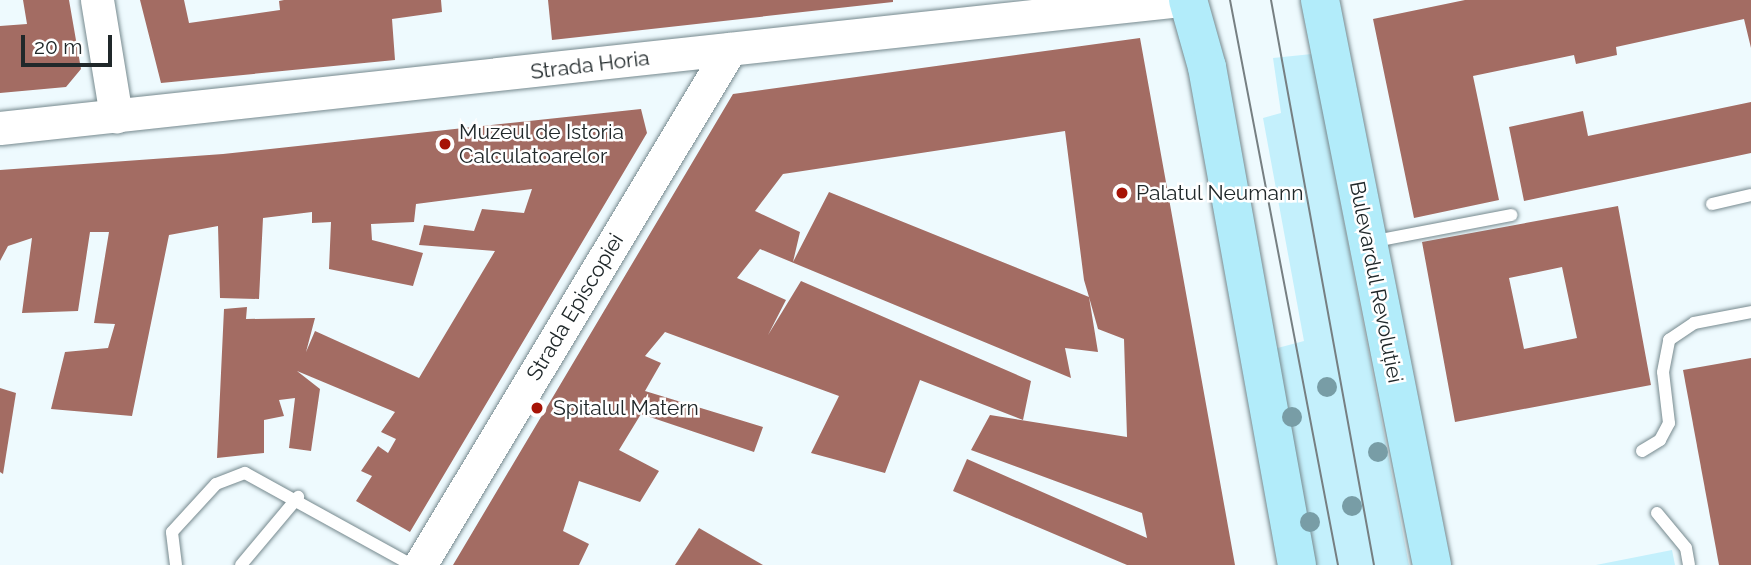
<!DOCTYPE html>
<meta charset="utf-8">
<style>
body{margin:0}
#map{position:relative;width:1751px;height:565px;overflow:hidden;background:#eefafe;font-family:Raleway,sans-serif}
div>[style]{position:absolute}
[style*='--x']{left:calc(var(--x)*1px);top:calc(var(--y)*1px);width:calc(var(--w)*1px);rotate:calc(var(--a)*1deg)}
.green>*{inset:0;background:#c4f0fc}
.building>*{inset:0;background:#a36c63}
.roads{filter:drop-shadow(0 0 2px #76898e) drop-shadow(0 0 2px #76898e)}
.service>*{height:12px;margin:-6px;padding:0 6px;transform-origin:6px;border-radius:6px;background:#fff}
.tertiary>*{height:33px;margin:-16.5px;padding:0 16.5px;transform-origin:16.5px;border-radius:16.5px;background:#fff}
.primary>*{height:38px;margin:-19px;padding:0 19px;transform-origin:19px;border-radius:19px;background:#b2ecfa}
.tram>*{height:2px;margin:-1px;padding:0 1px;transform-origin:1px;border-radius:1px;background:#767f82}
.trees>*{width:20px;height:20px;margin:-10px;border-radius:50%;background:#789da6}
.dots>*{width:19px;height:19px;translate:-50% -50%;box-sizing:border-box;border:4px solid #fff;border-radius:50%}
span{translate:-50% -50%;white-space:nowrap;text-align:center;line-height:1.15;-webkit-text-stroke:5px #fff;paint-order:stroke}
.street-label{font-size:21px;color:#20282a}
.poi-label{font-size:21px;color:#20282a}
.left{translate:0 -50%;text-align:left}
.scale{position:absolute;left:21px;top:35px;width:91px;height:32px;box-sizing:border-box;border:4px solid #20282a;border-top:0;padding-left:9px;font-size:21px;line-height:24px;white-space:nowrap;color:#20282a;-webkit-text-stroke:5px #fff;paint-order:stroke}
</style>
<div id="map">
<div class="green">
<i style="clip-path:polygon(1312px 54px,1409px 565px,1313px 565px,1270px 350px,1304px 341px,1263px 118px,1281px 113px,1273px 58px)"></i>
<i style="clip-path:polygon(1672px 550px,1675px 565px,1596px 565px)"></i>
</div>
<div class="building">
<i style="clip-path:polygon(23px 0,69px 0,81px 69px,66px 87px,0 93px,0 26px,27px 24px)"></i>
<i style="clip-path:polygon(140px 0,184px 0,189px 23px,280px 10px,279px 1px,284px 0,441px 0,442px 12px,392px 19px,395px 60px,161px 83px)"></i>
<i style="clip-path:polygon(548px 0,893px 0,893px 2px,552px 40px)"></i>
<i style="clip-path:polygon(1465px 0,1751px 0,1751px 48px,1744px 19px,1616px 47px,1617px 55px,1576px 64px,1574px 55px,1473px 76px,1499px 200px,1414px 218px,1373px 19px)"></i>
<i style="clip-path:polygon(1140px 38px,1235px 565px,1127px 565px,953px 491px,967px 459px,1147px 538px,1142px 513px,971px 450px,990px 415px,1127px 437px,1124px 339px,1098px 329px,1089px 297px,1084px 280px,1065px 131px,783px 174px,755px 211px,800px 232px,793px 262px,829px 192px,1089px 297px,1098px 352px,1065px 348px,1071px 378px,760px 249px,737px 278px,786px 300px,768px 335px,801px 281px,1031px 381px,1023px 420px,920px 380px,885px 473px,811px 453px,839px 396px,665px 332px,645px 356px,661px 363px,645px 391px,763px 427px,754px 452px,641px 414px,619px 450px,659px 471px,640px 502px,579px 481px,563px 531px,589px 544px,579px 565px,453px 565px,733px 94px)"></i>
<i style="clip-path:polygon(1751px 102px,1751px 153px,1524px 201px,1509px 127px,1583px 111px,1588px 136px)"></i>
<i style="clip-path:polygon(641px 109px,647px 133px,410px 532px,356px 501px,372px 476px,361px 471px,378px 446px,388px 453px,396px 439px,381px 432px,395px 412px,297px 371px,320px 389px,311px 451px,289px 448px,295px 398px,279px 400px,284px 416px,264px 420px,264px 453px,217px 458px,224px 309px,247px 307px,246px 319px,315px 318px,306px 352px,315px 331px,419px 378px,495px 251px,419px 245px,424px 225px,474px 231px,482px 209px,524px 213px,532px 189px,416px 204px,414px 222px,371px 224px,372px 240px,423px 253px,413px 286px,329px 269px,331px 222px,312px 223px,312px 212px,263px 218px,259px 299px,220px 298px,218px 226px,169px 235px,132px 416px,51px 409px,65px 352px,108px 348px,115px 324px,94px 323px,109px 232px,90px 232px,78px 311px,22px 313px,32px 238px,8px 246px,0 261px,0 170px,223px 154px)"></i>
<i style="clip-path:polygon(evenodd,1618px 206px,1651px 385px,1455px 422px,1422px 242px,1618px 206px,1562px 267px,1577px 338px,1524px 349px,1509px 278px,1562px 267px)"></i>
<i style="clip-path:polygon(1751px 358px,1751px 565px,1719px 565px,1683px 370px)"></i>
<i style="clip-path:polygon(0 388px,16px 393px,3px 474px,0 472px)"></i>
<i style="clip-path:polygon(699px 528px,763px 565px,675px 565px)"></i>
</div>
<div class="roads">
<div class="service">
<i style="--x:1712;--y:204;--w:40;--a:-13"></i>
<i style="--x:1370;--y:242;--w:144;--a:-10.8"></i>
<i style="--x:1642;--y:451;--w:21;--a:-31"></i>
<i style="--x:1660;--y:440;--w:19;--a:-62"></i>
<i style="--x:1669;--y:423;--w:51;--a:-96.7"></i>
<i style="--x:1663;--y:372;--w:33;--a:-79"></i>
<i style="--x:1669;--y:340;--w:30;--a:-34"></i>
<i style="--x:1694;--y:323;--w:58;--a:-10.9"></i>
<i style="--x:1657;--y:513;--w:45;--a:50.4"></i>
<i style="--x:1686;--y:548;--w:17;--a:80"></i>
<i style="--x:176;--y:565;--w:33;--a:-97"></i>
<i style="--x:172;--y:532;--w:65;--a:-47.5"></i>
<i style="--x:216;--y:484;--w:31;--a:-21"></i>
<i style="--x:245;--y:473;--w:191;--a:28.9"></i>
<i style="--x:241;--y:565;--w:89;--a:-50"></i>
</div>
<div class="tertiary">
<i style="--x:97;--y:0;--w:118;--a:80.7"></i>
<i style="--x:0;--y:128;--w:1187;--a:-6.19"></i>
<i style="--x:420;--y:565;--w:602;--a:-59"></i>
</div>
<div class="primary">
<i style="--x:1188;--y:0;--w:70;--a:74.2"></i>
<i style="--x:1207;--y:67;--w:506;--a:79.76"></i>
<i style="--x:1320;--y:0;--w:576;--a:78.79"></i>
</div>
</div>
<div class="tram">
<i style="--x:1230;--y:0;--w:575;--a:79.18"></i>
<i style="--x:1271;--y:0;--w:574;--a:79.67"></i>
</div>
<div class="trees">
<i style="left:1327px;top:387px"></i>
<i style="left:1292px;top:417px"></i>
<i style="left:1378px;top:452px"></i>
<i style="left:1352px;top:506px"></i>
<i style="left:1310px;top:522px"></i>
</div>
<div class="dots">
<i style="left:445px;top:144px;background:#a61306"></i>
<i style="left:1122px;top:193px;background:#a61306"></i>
<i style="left:537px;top:408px;background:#a61306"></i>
</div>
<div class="street-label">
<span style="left:590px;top:65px;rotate:-7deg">Strada Horia</span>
<span style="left:1376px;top:282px;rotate:79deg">Bulevardul Revoluției</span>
<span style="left:575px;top:307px;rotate:-59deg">Strada Episcopiei</span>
</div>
<div class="poi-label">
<span class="left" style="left:459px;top:144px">Muzeul de Istoria<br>Calculatoarelor</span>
<span class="left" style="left:1136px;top:193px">Palatul Neumann</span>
<span class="left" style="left:553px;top:408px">Spitalul Matern</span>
</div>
<div class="scale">20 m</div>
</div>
